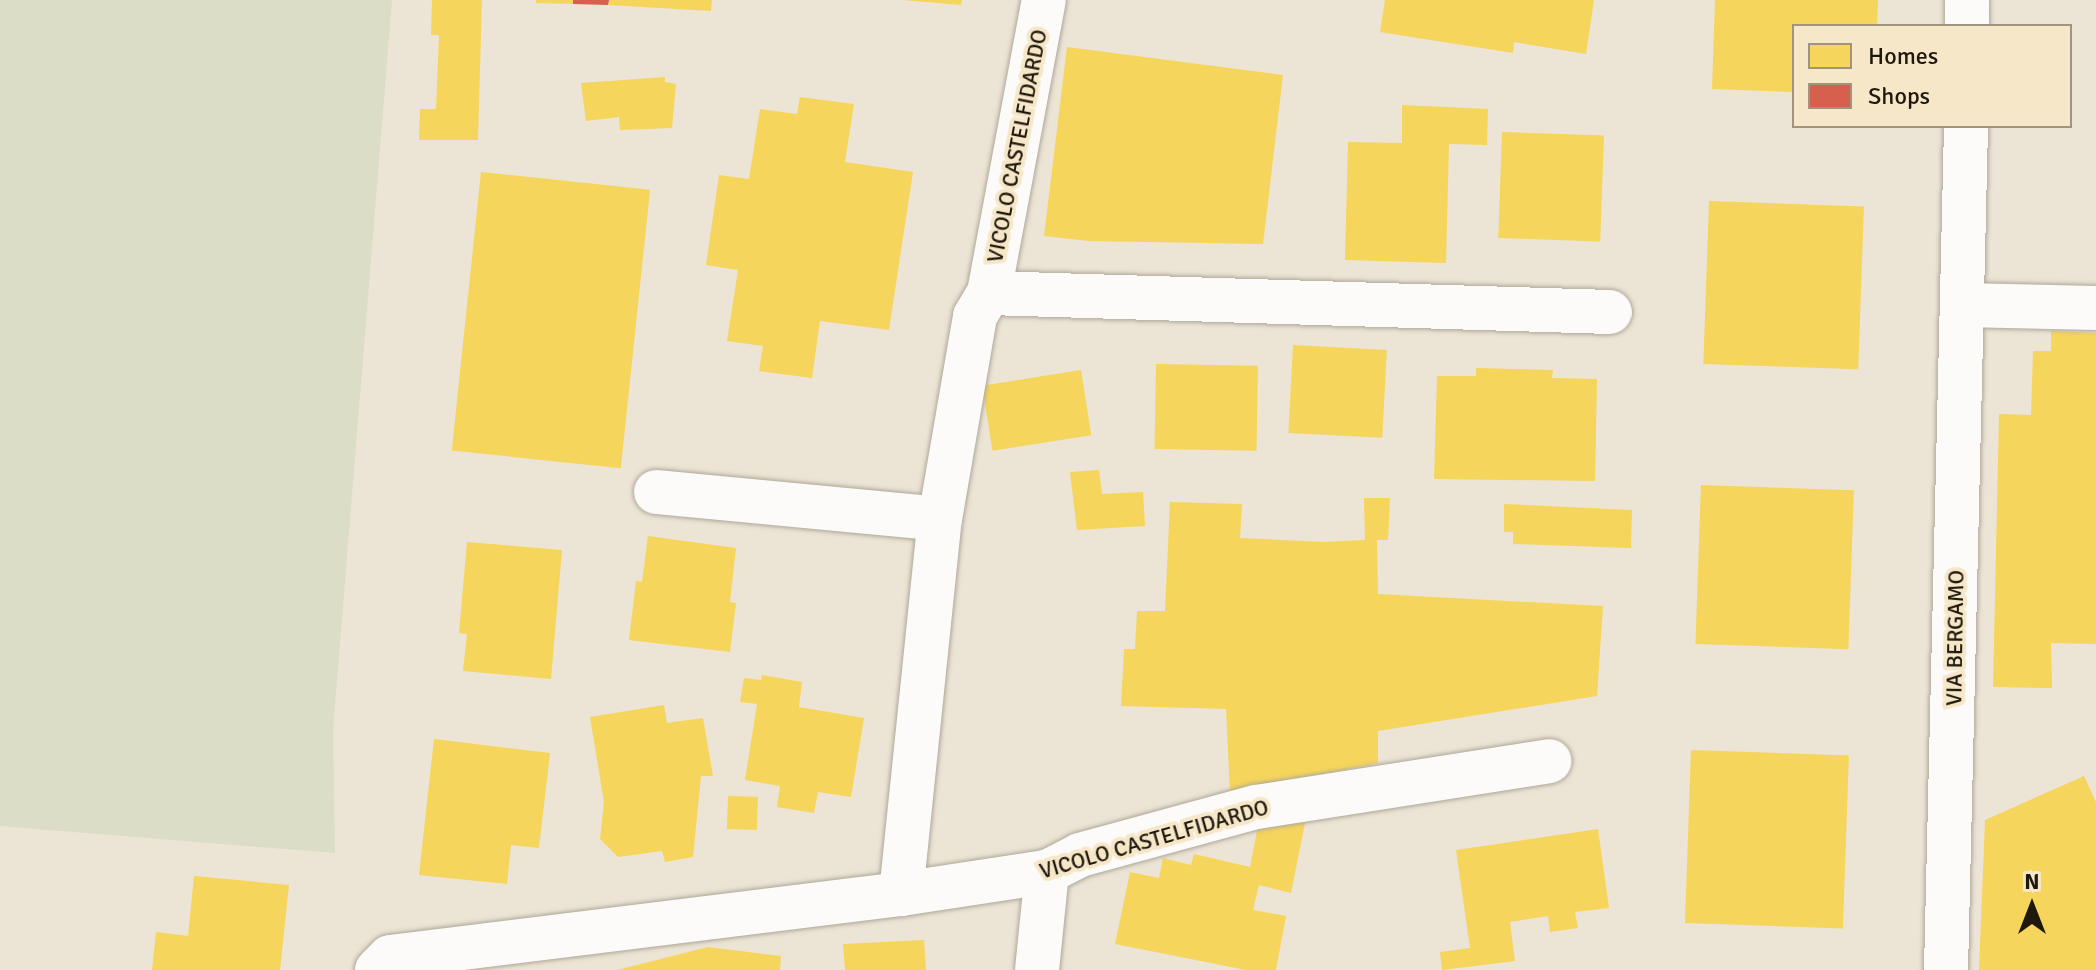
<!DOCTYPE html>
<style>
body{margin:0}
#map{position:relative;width:2096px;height:970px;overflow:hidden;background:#ece4d4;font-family:Signika,sans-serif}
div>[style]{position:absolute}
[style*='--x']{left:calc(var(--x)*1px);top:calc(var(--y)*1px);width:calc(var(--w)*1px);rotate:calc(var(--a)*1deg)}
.green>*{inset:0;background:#dbddc6}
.homes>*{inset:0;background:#f6d55c;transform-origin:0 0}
.shops>*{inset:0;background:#d6604d}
.roads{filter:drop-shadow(0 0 2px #aea89b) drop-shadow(0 0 2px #aea89b)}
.street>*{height:44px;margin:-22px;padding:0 22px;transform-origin:22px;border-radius:22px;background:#fcfbf9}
span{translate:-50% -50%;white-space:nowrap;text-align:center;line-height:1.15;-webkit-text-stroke:8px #f7e7c9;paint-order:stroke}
.street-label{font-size:22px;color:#1e180d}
.legend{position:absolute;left:1792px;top:24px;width:280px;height:104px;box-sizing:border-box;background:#f7e7c9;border:2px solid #a0947e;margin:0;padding:10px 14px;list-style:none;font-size:24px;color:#1e180d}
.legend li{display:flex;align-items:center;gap:16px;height:40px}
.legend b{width:40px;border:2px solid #a0947e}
.north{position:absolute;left:1992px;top:866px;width:80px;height:80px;-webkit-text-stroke:6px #f7e7c9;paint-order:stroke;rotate:0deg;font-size:22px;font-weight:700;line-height:32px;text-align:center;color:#1e180d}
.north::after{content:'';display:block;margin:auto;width:28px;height:36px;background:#1e180d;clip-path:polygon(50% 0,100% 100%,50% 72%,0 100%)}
</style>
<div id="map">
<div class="green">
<i style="clip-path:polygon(0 0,392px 0,333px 730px,335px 853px,0 826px)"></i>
</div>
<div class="homes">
<i style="clip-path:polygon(432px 0,482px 0,478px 140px,419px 140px,420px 109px,436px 109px,439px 35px,431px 35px)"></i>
<i style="clip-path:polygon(536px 0,573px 0,573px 4px,536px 3px)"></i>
<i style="clip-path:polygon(609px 0,712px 0,711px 11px,608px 5px)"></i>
<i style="clip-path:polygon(903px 0,962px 0,961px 5px)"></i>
<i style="clip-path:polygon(1385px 0,1594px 0,1586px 54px,1514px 42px,1513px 53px,1380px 32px)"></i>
<i style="clip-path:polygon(1715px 0,1878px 0,1877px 26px,1794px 26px,1794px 92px,1712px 89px)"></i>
<i style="clip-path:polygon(1067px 47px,1283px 75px,1263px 244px,1089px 241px,1044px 236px)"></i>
<i style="clip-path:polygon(665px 77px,665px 82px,676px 84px,672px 128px,620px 130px,619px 117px,586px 121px,581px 83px)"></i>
<i style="clip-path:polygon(800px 97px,854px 104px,845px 162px,913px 172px,889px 330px,820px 321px,812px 378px,759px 371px,763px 346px,727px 341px,738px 270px,706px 265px,719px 175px,749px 179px,760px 109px,797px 114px)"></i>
<i style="clip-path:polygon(1402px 105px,1488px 109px,1487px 145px,1449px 144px,1446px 263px,1345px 260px,1348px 142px,1402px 143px)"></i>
<i style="left:1502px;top:132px;width:102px;height:106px;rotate:2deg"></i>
<i style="left:481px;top:172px;width:170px;height:280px;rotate:6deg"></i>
<i style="left:1709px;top:201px;width:155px;height:163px;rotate:2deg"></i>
<i style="clip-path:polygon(2051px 331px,2096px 333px,2096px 644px,2051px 643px,2052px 688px,1993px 687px,1999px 414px,2031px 415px,2033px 351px,2051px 351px)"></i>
<i style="left:1293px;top:345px;width:94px;height:88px;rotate:3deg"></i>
<i style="left:1156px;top:364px;width:102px;height:85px;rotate:1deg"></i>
<i style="clip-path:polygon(1476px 368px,1553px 370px,1552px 378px,1597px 379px,1595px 481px,1434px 479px,1437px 376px,1476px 376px)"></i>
<i style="left:1081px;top:370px;width:66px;height:100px;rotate:81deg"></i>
<i style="clip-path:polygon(1099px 470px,1102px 494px,1143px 492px,1145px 526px,1077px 530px,1070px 472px)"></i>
<i style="left:1701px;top:485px;width:153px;height:159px;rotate:2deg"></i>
<i style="clip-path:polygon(1364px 498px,1390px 498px,1388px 540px,1377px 540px,1378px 594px,1603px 606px,1597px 696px,1378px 731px,1378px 763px,1230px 793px,1226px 709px,1121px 706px,1124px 649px,1135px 649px,1137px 611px,1165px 611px,1170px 502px,1242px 504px,1240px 538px,1324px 542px,1365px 540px)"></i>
<i style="clip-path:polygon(1504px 504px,1632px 510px,1631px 548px,1513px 544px,1513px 532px,1504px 532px)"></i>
<i style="clip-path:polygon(648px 536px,736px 548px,730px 602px,736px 603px,730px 652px,629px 640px,636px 581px,642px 582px)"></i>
<i style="clip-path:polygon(467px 542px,562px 550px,551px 679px,463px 671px,467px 634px,459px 633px)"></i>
<i style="clip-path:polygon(762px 675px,802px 682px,799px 707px,864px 718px,851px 797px,818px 792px,814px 813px,777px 807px,780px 786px,745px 780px,757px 704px,740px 702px,744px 678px,761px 680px)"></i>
<i style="clip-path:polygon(664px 705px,667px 723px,703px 718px,713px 776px,701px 776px,693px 857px,665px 862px,662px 851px,618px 857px,600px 839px,604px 802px,590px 717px)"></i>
<i style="clip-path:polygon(434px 739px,550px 753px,539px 848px,511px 845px,507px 884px,419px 875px)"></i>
<i style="left:1691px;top:750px;width:158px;height:173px;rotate:2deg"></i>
<i style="clip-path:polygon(2084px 776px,2096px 802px,2096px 970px,1979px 970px,1985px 820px)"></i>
<i style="left:728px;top:796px;width:30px;height:33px;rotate:2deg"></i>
<i style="clip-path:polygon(1260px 815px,1305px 823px,1291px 893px,1259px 885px,1253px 910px,1286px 916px,1276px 970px,1246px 970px,1115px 944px,1130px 872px,1159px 878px,1163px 858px,1191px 865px,1194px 854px,1250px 867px)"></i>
<i style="clip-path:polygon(1598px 829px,1609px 908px,1575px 912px,1578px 928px,1550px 932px,1548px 916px,1510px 922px,1515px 961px,1442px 970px,1440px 952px,1470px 948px,1456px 850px)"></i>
<i style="clip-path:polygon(194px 876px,289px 885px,280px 970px,152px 970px,156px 932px,188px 936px)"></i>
<i style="clip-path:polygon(924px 940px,926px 970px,845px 970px,843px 944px)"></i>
<i style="clip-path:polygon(708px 947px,781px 956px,780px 970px,617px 970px)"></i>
</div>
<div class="shops">
<i style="clip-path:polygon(573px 0,609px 0,608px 5px,573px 4px)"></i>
</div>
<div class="roads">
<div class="street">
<i style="--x:1967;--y:26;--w:26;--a:-90"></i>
<i style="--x:989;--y:293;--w:621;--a:1.75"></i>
<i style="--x:1963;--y:305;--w:133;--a:1.3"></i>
<i style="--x:656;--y:492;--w:285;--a:5.4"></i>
<i style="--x:901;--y:894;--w:377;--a:-84.1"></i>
<i style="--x:940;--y:519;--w:206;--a:-80.2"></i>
<i style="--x:975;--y:316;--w:27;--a:-59"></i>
<i style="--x:989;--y:293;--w:298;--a:-79.4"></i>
<i style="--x:377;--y:970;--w:18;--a:-45"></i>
<i style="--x:390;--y:957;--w:515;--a:-7.03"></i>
<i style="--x:901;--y:894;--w:148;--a:-8.6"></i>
<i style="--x:1047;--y:872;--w:37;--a:-27"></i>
<i style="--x:1080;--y:855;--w:182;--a:-15.3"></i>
<i style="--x:1256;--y:807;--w:297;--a:-8.9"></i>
<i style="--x:1037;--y:970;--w:99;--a:-84.2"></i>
<i style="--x:1946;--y:970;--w:844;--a:-88.64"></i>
</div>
</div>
<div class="street-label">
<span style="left:1017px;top:146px;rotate:-79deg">VICOLO CASTELFIDARDO</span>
<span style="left:1955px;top:638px;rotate:-89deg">VIA BERGAMO</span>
<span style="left:1154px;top:839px;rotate:-16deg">VICOLO CASTELFIDARDO</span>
</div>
<ul class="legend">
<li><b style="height:22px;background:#f6d55c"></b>Homes</li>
<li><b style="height:22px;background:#d6604d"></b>Shops</li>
</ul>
<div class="north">N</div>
</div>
